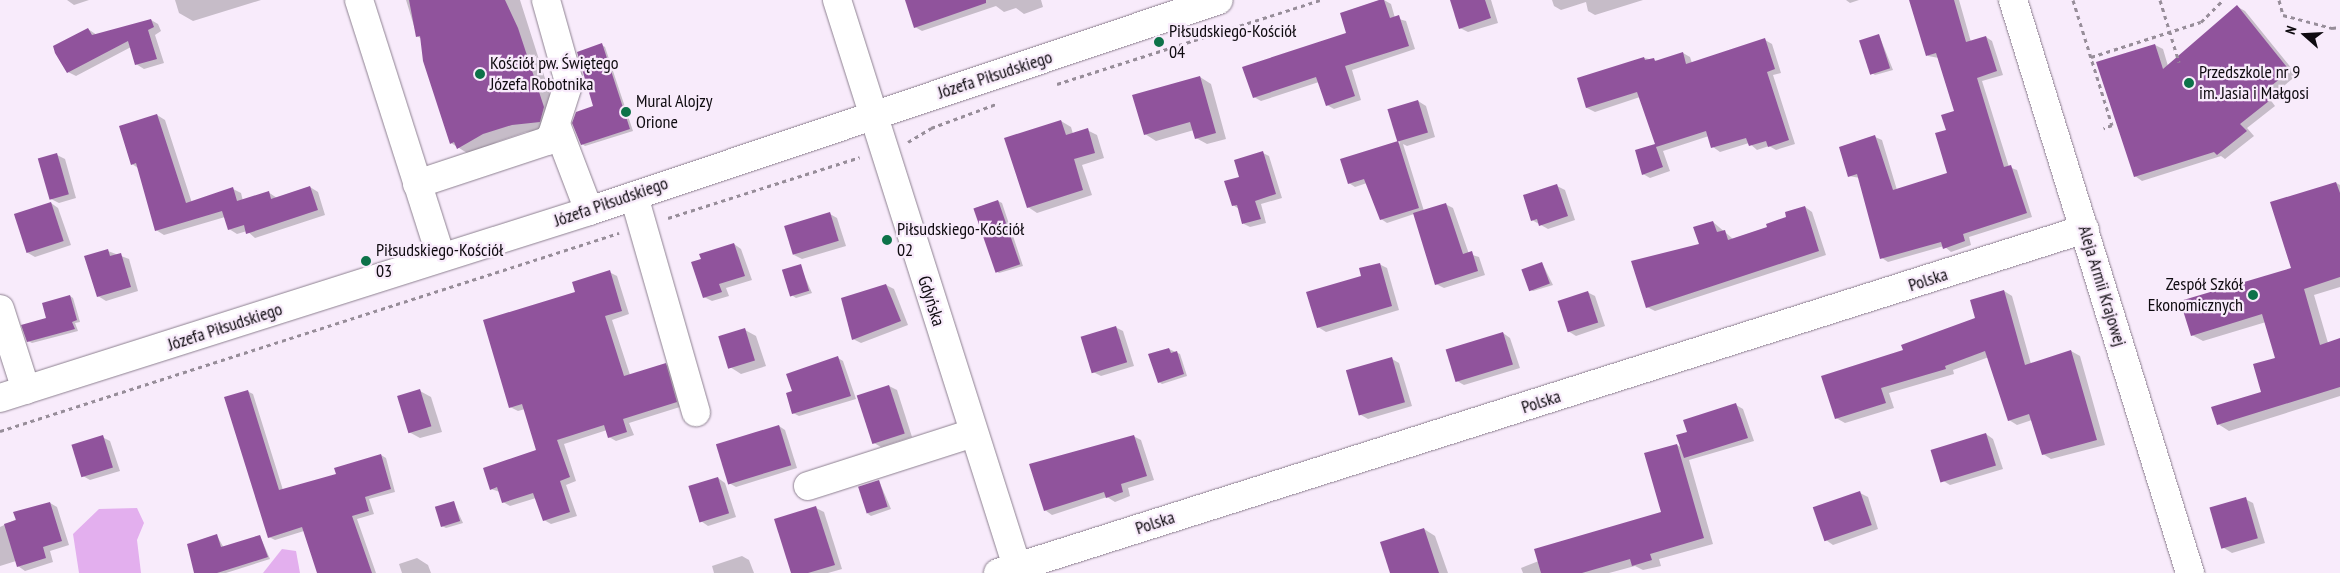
<!DOCTYPE html>
<meta charset="utf-8">
<style>
body{margin:0}
#map{position:relative;width:2340px;height:573px;overflow:hidden;background:#f8ebfb;font-family:"PT Sans Narrow",sans-serif}
div>[style]{position:absolute}
[style*='--x']{left:calc(var(--x)*1px);top:calc(var(--y)*1px);width:calc(var(--w)*1px);rotate:calc(var(--a)*1deg)}
.green>*{inset:0;background:#e3afee}
.shadow>*{inset:0;background:#0003}
.building>*{inset:0;background:#90539c;transform-origin:0 0}
.path>*{height:3px;margin-top:-1.5px;transform-origin:0;background:repeating-linear-gradient(90deg,#978d99 0 4px,transparent 0 8px)}
.roads{filter:drop-shadow(0 0 1px #8d8190) drop-shadow(0 0 1px #8d8190)}
.minor>*{height:28px;margin:-14px;padding:0 14px;transform-origin:14px;border-radius:14px;background:#fff}
.dots>*{width:14px;height:14px;translate:-50% -50%;box-sizing:border-box;border:2px solid #f8ebfb;border-radius:50%}
span{translate:-50% -50%;white-space:nowrap;text-align:center;line-height:1.15;-webkit-text-stroke:4.5px #f8ebfb;paint-order:stroke}
.poi-label{font-size:18px;color:#0f0b10}
.left{translate:0 -50%;text-align:left}
.right{translate:-100% -50%;text-align:right}
.street-label{font-size:18px;color:#0f0b10}
.north{position:absolute;left:2280px;top:10px;width:50px;height:50px;-webkit-text-stroke:4px #f8ebfb;paint-order:stroke;rotate:289deg;font-size:14px;font-weight:700;line-height:20px;text-align:center;color:#0f0b10}
.north::after{content:'';display:block;margin:auto;width:18px;height:22px;background:#0f0b10;clip-path:polygon(50% 0,100% 100%,50% 72%,0 100%)}
</style>
<div id="map">
<div class="green">
<i style="clip-path:polygon(137px 508px,144px 523px,137px 540px,141px 573px,79px 573px,73px 534px,99px 509px)"></i>
<i style="clip-path:polygon(282px 549px,296px 551px,300px 573px,263px 573px)"></i>
</div>
<div class="shadow">
<i style="clip-path:polygon(67px 0,89px 0,74px 5px)"></i>
<i style="clip-path:polygon(175px 0,261px 0,193px 21px,179px 13px)"></i>
<i style="clip-path:polygon(406px 0,520px 0,557px 116px,554px 129px,526px 132px,497px 142px,472px 156px,451px 143px,422px 39px,417px 36px)"></i>
<i style="clip-path:polygon(908px 0,1041px 0,1043px 7px,1024px 14px,1016px 8px,1004px 12px,996px 6px,922px 31px,915px 27px)"></i>
<i style="clip-path:polygon(1384px 0,1391px 4px,1395px 18px,1406px 21px,1415px 49px,1352px 70px,1361px 100px,1334px 109px,1327px 105px,1319px 82px,1261px 101px,1254px 97px,1348px 34px)"></i>
<i style="clip-path:polygon(1452px 0,1491px 0,1498px 23px,1468px 32px,1460px 28px)"></i>
<i style="clip-path:polygon(1552px 0,1643px 0,1595px 15px,1588px 11px,1586px 2px,1561px 10px,1554px 6px)"></i>
<i style="clip-path:polygon(1846px 0,1859px 0,1850px 3px)"></i>
<i style="clip-path:polygon(1910px 0,1959px 0,1971px 42px,1986px 37px,1992px 41px,2003px 75px,1982px 81px,2009px 167px,2017px 170px,2032px 217px,1969px 237px,1971px 245px,1951px 252px,1944px 246px,1888px 262px,1882px 258px,1860px 178px,1849px 176px,1875px 137px,1882px 140px,1897px 190px,1948px 174px,1948px 131px,1955px 112px,1939px 58px,1928px 56px)"></i>
<i style="clip-path:polygon(2238px 7px,2245px 11px,2297px 75px,2269px 98px,2275px 106px,2247px 128px,2254px 136px,2225px 159px,2221px 156px,2142px 181px,2135px 176px,2097px 63px,2155px 45px,2163px 49px,2168px 66px)"></i>
<i style="clip-path:polygon(151px 20px,158px 24px,161px 31px,155px 35px,164px 63px,144px 69px,136px 64px,131px 47px,76px 76px,68px 72px,88px 29px,97px 35px)"></i>
<i style="clip-path:polygon(1879px 35px,1893px 70px,1875px 75px,1872px 73px)"></i>
<i style="clip-path:polygon(1765px 40px,1772px 44px,1781px 73px,1773px 75px,1795px 144px,1776px 150px,1769px 146px,1757px 150px,1749px 143px,1720px 152px,1713px 147px,1709px 136px,1663px 151px,1670px 171px,1650px 178px,1643px 174px,1657px 145px,1640px 97px,1595px 112px,1587px 108px,1578px 79px,1644px 58px,1658px 61px,1683px 53px,1690px 57px,1692px 63px)"></i>
<i style="clip-path:polygon(602px 45px,605px 47px,633px 131px,585px 146px,582px 144px,595px 107px)"></i>
<i style="clip-path:polygon(1200px 77px,1211px 84px,1226px 139px,1207px 144px,1196px 138px,1194px 130px,1156px 141px,1145px 134px)"></i>
<i style="clip-path:polygon(1418px 101px,1426px 106px,1435px 137px,1407px 146px,1403px 144px,1424px 211px,1445px 204px,1453px 208px,1469px 254px,1479px 257px,1485px 275px,1444px 288px,1436px 284px,1414px 214px,1387px 223px,1381px 219px,1367px 183px,1355px 187px,1349px 183px,1398px 142px,1400px 144px,1390px 110px)"></i>
<i style="clip-path:polygon(157px 115px,165px 120px,192px 203px,233px 189px,241px 193px,243px 201px,268px 192px,277px 198px,310px 187px,318px 192px,325px 215px,255px 238px,247px 231px,237px 234px,229px 229px,225px 217px,164px 235px,156px 230px,138px 168px,132px 164px)"></i>
<i style="clip-path:polygon(1061px 121px,1071px 127px,1073px 134px,1087px 130px,1097px 135px,1104px 158px,1082px 165px,1092px 195px,1037px 213px,1028px 207px)"></i>
<i style="clip-path:polygon(1263px 153px,1269px 156px,1282px 198px,1261px 204px,1266px 223px,1250px 227px,1244px 224px,1239px 209px,1233px 205px,1241px 178px)"></i>
<i style="clip-path:polygon(57px 155px,65px 159px,76px 198px,59px 203px,51px 199px)"></i>
<i style="clip-path:polygon(2336px 183px,2340px 185px,2340px 287px,2314px 295px,2328px 343px,2340px 339px,2340px 396px,2229px 431px,2218px 424px,2263px 393px,2276px 359px,2266px 322px,2203px 341px,2192px 335px,2292px 269px)"></i>
<i style="clip-path:polygon(1557px 186px,1565px 190px,1575px 220px,1548px 229px,1532px 220px)"></i>
<i style="clip-path:polygon(998px 201px,1002px 203px,1023px 266px,999px 273px,996px 271px,975px 208px)"></i>
<i style="clip-path:polygon(51px 203px,58px 208px,71px 245px,35px 257px,28px 253px)"></i>
<i style="clip-path:polygon(1805px 207px,1812px 212px,1826px 255px,1655px 311px,1647px 307px,1700px 245px,1713px 222px,1733px 239px,1769px 228px)"></i>
<i style="clip-path:polygon(830px 214px,837px 218px,846px 246px,802px 259px,794px 255px)"></i>
<i style="clip-path:polygon(734px 244px,741px 249px,752px 280px,726px 288px,729px 296px,712px 301px,704px 297px,702px 259px)"></i>
<i style="clip-path:polygon(108px 251px,129px 259px,138px 291px,106px 301px,98px 296px)"></i>
<i style="clip-path:polygon(1542px 263px,1553px 285px,1533px 291px,1529px 289px)"></i>
<i style="clip-path:polygon(1379px 264px,1387px 268px,1399px 310px,1326px 332px,1318px 327px,1363px 277px)"></i>
<i style="clip-path:polygon(800px 266px,812px 293px,796px 298px,793px 296px)"></i>
<i style="clip-path:polygon(609px 272px,617px 276px,629px 314px,612px 320px,630px 375px,665px 364px,673px 368px,683px 406px,629px 423px,634px 435px,616px 441px,609px 437px,607px 430px,564px 444px,576px 481px,566px 485px,577px 516px,551px 524px,544px 520px,536px 498px,510px 506px,503px 502px,500px 492px,491px 489px,538px 451px,525px 409px,518px 411px,510px 407px,576px 292px)"></i>
<i style="clip-path:polygon(886px 285px,894px 289px,908px 325px,861px 343px,853px 339px)"></i>
<i style="clip-path:polygon(2004px 291px,2012px 296px,2031px 364px,2071px 351px,2080px 356px,2105px 445px,2051px 459px,2043px 454px,2032px 420px,2017px 425px,2009px 420px,1989px 357px,1953px 370px,1954px 374px,1889px 393px,1894px 408px,1845px 423px,1836px 418px,1904px 350px,1977px 319px)"></i>
<i style="clip-path:polygon(1587px 292px,1595px 296px,1605px 326px,1576px 336px,1568px 331px)"></i>
<i style="clip-path:polygon(70px 296px,73px 298px,80px 322px,75px 323px,78px 331px,32px 343px,28px 341px)"></i>
<i style="clip-path:polygon(1115px 327px,1123px 331px,1134px 366px,1101px 376px,1093px 372px,1083px 337px)"></i>
<i style="clip-path:polygon(745px 330px,756px 336px,766px 366px,741px 374px,730px 367px)"></i>
<i style="clip-path:polygon(1503px 333px,1510px 338px,1520px 368px,1464px 385px,1457px 381px)"></i>
<i style="clip-path:polygon(1169px 349px,1180px 354px,1187px 376px,1162px 384px,1159px 382px)"></i>
<i style="clip-path:polygon(838px 358px,843px 361px,856px 399px,799px 416px,793px 413px)"></i>
<i style="clip-path:polygon(1392px 359px,1399px 363px,1412px 406px,1368px 419px,1361px 415px)"></i>
<i style="clip-path:polygon(889px 386px,897px 390px,912px 437px,881px 447px,874px 443px)"></i>
<i style="clip-path:polygon(247px 391px,253px 394px,283px 490px,338px 475px,381px 455px,386px 458px,395px 492px,369px 499px,374px 514px,357px 519px,376px 573px,318px 573px,304px 531px,275px 540px,269px 537px)"></i>
<i style="clip-path:polygon(420px 391px,431px 397px,442px 432px,420px 438px,409px 432px)"></i>
<i style="clip-path:polygon(1736px 405px,1743px 409px,1754px 441px,1689px 460px,1713px 544px,1659px 559px,1661px 566px,1643px 570px,1635px 566px,1609px 573px,1523px 573px,1521px 568px,1662px 513px,1677px 445px,1682px 448px,1689px 433px)"></i>
<i style="clip-path:polygon(779px 426px,785px 430px,797px 468px,736px 487px,729px 483px)"></i>
<i style="clip-path:polygon(1986px 434px,1993px 439px,2003px 469px,1950px 485px,1942px 480px)"></i>
<i style="clip-path:polygon(1133px 436px,1141px 440px,1154px 480px,1128px 488px,1130px 496px,1115px 502px,1107px 497px,1052px 515px,1045px 510px)"></i>
<i style="clip-path:polygon(102px 437px,110px 441px,120px 471px,90px 480px,83px 476px)"></i>
<i style="clip-path:polygon(718px 478px,725px 483px,736px 517px,708px 526px,701px 521px)"></i>
<i style="clip-path:polygon(879px 481px,891px 509px,871px 516px,868px 514px)"></i>
<i style="clip-path:polygon(1860px 493px,1868px 497px,1878px 529px,1833px 545px,1826px 540px)"></i>
<i style="clip-path:polygon(2245px 499px,2253px 503px,2265px 543px,2232px 553px,2224px 548px)"></i>
<i style="clip-path:polygon(50px 503px,57px 507px,69px 545px,50px 551px,53px 562px,25px 571px,18px 566px,16px 561px,0 566px,0 527px)"></i>
<i style="clip-path:polygon(454px 503px,463px 523px,446px 528px,442px 526px)"></i>
<i style="clip-path:polygon(816px 508px,824px 512px,842px 569px,828px 573px,792px 573px)"></i>
<i style="clip-path:polygon(1424px 529px,1435px 536px,1448px 573px,1391px 573px)"></i>
<i style="clip-path:polygon(217px 536px,224px 548px,260px 536px,270px 559px,226px 573px,196px 573px)"></i>
<i style="clip-path:polygon(742px 556px,749px 560px,754px 573px,714px 573px,712px 566px)"></i>
<i style="clip-path:polygon(417px 558px,428px 565px,431px 573px,443px 573px,402px 573px,399px 564px)"></i>
</div>
<div class="building">
<i style="clip-path:polygon(409px 0,505px 0,518px 28px,544px 107px,540px 122px,512px 125px,483px 134px,457px 149px,454px 142px,450px 144px,423px 61px,420px 36px,416px 37px)"></i>
<i style="clip-path:polygon(905px 0,986px 0,986px 3px,914px 28px)"></i>
<i style="clip-path:polygon(1379px 0,1384px 0,1390px 18px,1399px 15px,1409px 46px,1345px 66px,1355px 96px,1326px 106px,1316px 77px,1253px 98px,1242px 67px,1346px 33px,1340px 13px)"></i>
<i style="clip-path:polygon(1450px 0,1485px 0,1491px 18px,1459px 29px)"></i>
<i style="clip-path:polygon(1909px 0,1954px 0,1966px 42px,1986px 36px,1997px 71px,1977px 78px,2004px 167px,2011px 165px,2027px 213px,1963px 234px,1965px 241px,1943px 249px,1941px 242px,1880px 259px,1857px 174px,1848px 177px,1839px 147px,1875px 135px,1893px 190px,1947px 173px,1935px 133px,1946px 130px,1941px 115px,1954px 111px,1936px 53px,1926px 56px)"></i>
<i style="clip-path:polygon(2237px 5px,2290px 71px,2262px 93px,2269px 101px,2240px 124px,2247px 131px,2217px 155px,2214px 152px,2134px 177px,2096px 62px,2155px 44px,2163px 69px)"></i>
<i style="clip-path:polygon(151px 19px,154px 27px,148px 30px,157px 59px,135px 65px,128px 41px,67px 73px,55px 53px,53px 46px,88px 28px,92px 35px)"></i>
<i style="left:1879px;top:34px;width:36px;height:21px;rotate:72deg"></i>
<i style="clip-path:polygon(1765px 38px,1775px 69px,1767px 72px,1789px 140px,1768px 147px,1766px 141px,1749px 146px,1746px 138px,1711px 148px,1706px 131px,1656px 147px,1663px 167px,1642px 175px,1635px 150px,1655px 144px,1637px 92px,1586px 108px,1577px 78px,1644px 57px,1645px 60px,1654px 58px,1655px 61px,1683px 52px,1686px 64px)"></i>
<i style="clip-path:polygon(602px 43px,630px 129px,581px 145px,572px 123px,576px 112px,593px 106px,577px 52px)"></i>
<i style="clip-path:polygon(1200px 76px,1216px 133px,1195px 139px,1190px 122px,1144px 135px,1132px 95px)"></i>
<i style="left:1418px;top:100px;width:34px;height:32px;rotate:73deg"></i>
<i style="clip-path:polygon(157px 114px,186px 203px,233px 187px,237px 201px,269px 191px,271px 199px,310px 186px,318px 210px,246px 234px,244px 225px,228px 230px,222px 211px,155px 231px,136px 163px,131px 165px,119px 126px)"></i>
<i style="clip-path:polygon(1061px 120px,1066px 135px,1088px 128px,1095px 153px,1074px 159px,1083px 190px,1027px 208px,1004px 138px)"></i>
<i style="clip-path:polygon(1398px 141px,1419px 208px,1380px 220px,1364px 179px,1348px 184px,1340px 159px)"></i>
<i style="clip-path:polygon(1263px 151px,1276px 194px,1255px 201px,1261px 219px,1242px 224px,1237px 205px,1232px 206px,1224px 181px,1239px 177px,1234px 160px)"></i>
<i style="left:57px;top:153px;width:43px;height:20px;rotate:74deg"></i>
<i style="clip-path:polygon(2336px 182px,2340px 193px,2340px 277px,2304px 289px,2320px 345px,2340px 338px,2340px 387px,2217px 425px,2211px 407px,2261px 392px,2253px 364px,2275px 358px,2262px 314px,2191px 336px,2180px 301px,2291px 268px,2270px 202px)"></i>
<i style="clip-path:polygon(1557px 184px,1568px 216px,1539px 226px,1537px 219px,1531px 221px,1523px 195px)"></i>
<i style="left:998px;top:200px;width:68px;height:26px;rotate:71deg"></i>
<i style="left:51px;top:202px;width:41px;height:39px;rotate:72deg"></i>
<i style="clip-path:polygon(1446px 203px,1463px 254px,1472px 251px,1478px 271px,1435px 285px,1413px 213px)"></i>
<i style="clip-path:polygon(1805px 206px,1819px 251px,1646px 308px,1631px 261px,1699px 244px,1693px 227px,1713px 221px,1717px 232px,1725px 230px,1728px 240px,1767px 227px,1766px 224px,1786px 217px,1785px 212px)"></i>
<i style="left:830px;top:212px;width:30px;height:48px;rotate:73deg"></i>
<i style="clip-path:polygon(734px 243px,745px 276px,719px 284px,722px 292px,703px 298px,691px 262px,701px 259px,699px 254px)"></i>
<i style="clip-path:polygon(108px 249px,110px 256px,121px 253px,131px 287px,97px 297px,84px 256px)"></i>
<i style="left:1542px;top:262px;width:23px;height:22px;rotate:70deg"></i>
<i style="clip-path:polygon(1380px 263px,1392px 306px,1317px 328px,1306px 292px,1361px 276px,1359px 268px)"></i>
<i style="left:801px;top:264px;width:28px;height:20px;rotate:73deg"></i>
<i style="clip-path:polygon(610px 270px,622px 311px,605px 316px,624px 376px,666px 363px,677px 402px,623px 419px,627px 432px,608px 438px,604px 425px,557px 440px,570px 477px,560px 481px,570px 512px,543px 521px,533px 493px,502px 503px,497px 487px,490px 490px,483px 468px,536px 450px,522px 404px,509px 408px,483px 320px,575px 292px,572px 282px)"></i>
<i style="clip-path:polygon(886px 284px,901px 321px,852px 340px,841px 298px)"></i>
<i style="clip-path:polygon(2004px 290px,2025px 365px,2071px 350px,2097px 440px,2042px 455px,2029px 414px,2008px 421px,1985px 351px,1945px 366px,1946px 369px,1881px 388px,1886px 403px,1835px 419px,1821px 376px,1903px 350px,1901px 345px,1975px 318px,1970px 300px)"></i>
<i style="left:1588px;top:291px;width:33px;height:32px;rotate:72deg"></i>
<i style="clip-path:polygon(70px 295px,77px 320px,72px 322px,75px 329px,27px 342px,21px 325px,46px 318px,42px 303px)"></i>
<i style="left:1116px;top:326px;width:38px;height:37px;rotate:73deg"></i>
<i style="left:745px;top:328px;width:34px;height:28px;rotate:73deg"></i>
<i style="left:1503px;top:332px;width:34px;height:60px;rotate:73deg"></i>
<i style="clip-path:polygon(1169px 348px,1171px 353px,1177px 351px,1184px 374px,1158px 383px,1148px 354px)"></i>
<i style="clip-path:polygon(838px 356px,851px 396px,792px 414px,786px 393px,792px 391px,786px 374px)"></i>
<i style="left:1392px;top:357px;width:47px;height:48px;rotate:74deg"></i>
<i style="left:889px;top:385px;width:51px;height:34px;rotate:72deg"></i>
<i style="left:420px;top:389px;width:39px;height:24px;rotate:73deg"></i>
<i style="clip-path:polygon(248px 390px,279px 490px,336px 474px,334px 468px,381px 454px,391px 489px,365px 497px,369px 511px,352px 516px,372px 573px,317px 573px,302px 527px,268px 538px,224px 397px)"></i>
<i style="clip-path:polygon(1736px 403px,1748px 438px,1684px 458px,1676px 435px,1687px 432px,1683px 420px)"></i>
<i style="left:779px;top:425px;width:42px;height:66px;rotate:73deg"></i>
<i style="left:1986px;top:433px;width:34px;height:58px;rotate:73deg"></i>
<i style="left:103px;top:435px;width:34px;height:33px;rotate:73deg"></i>
<i style="clip-path:polygon(1134px 435px,1147px 476px,1121px 484px,1123px 492px,1106px 498px,1104px 492px,1044px 511px,1029px 464px)"></i>
<i style="clip-path:polygon(1677px 444px,1704px 538px,1650px 554px,1652px 560px,1632px 566px,1630px 559px,1582px 573px,1541px 573px,1534px 549px,1661px 512px,1644px 453px)"></i>
<i style="left:718px;top:477px;width:38px;height:31px;rotate:73deg"></i>
<i style="left:879px;top:480px;width:28px;height:22px;rotate:72deg"></i>
<i style="left:1860px;top:491px;width:36px;height:50px;rotate:71deg"></i>
<i style="left:2246px;top:497px;width:43px;height:38px;rotate:74deg"></i>
<i style="left:454px;top:501px;width:21px;height:20px;rotate:73deg"></i>
<i style="clip-path:polygon(50px 502px,62px 541px,43px 547px,46px 558px,17px 567px,4px 524px,16px 520px,13px 512px)"></i>
<i style="clip-path:polygon(816px 506px,835px 565px,808px 573px,791px 573px,774px 519px)"></i>
<i style="clip-path:polygon(1424px 528px,1439px 573px,1390px 573px,1380px 542px)"></i>
<i style="clip-path:polygon(217px 534px,221px 547px,260px 535px,268px 557px,217px 573px,194px 573px,187px 544px)"></i>
</div>
<div class="path">
<i style="--x:2073;--y:0;--w:131;--a:72.7"></i>
<i style="--x:2112;--y:125;--w:9;--a:159"></i>
<i style="--x:2160;--y:0;--w:65;--a:73"></i>
<i style="--x:2279;--y:0;--w:16;--a:75"></i>
<i style="--x:2283;--y:15;--w:51;--a:14.9"></i>
<i style="--x:2332;--y:28;--w:8;--a:-7"></i>
<i style="--x:2091;--y:57;--w:115;--a:-17.7"></i>
<i style="--x:2201;--y:22;--w:31;--a:-45"></i>
<i style="--x:1057;--y:84;--w:276;--a:-17.7"></i>
<i style="--x:908;--y:142;--w:27;--a:-31"></i>
<i style="--x:931;--y:128;--w:69;--a:-20.3"></i>
<i style="--x:668;--y:218;--w:201;--a:-17.6"></i>
<i style="--x:0;--y:431;--w:650;--a:-17.74"></i>
</div>
<div class="roads">
<div class="minor">
<i style="--x:359;--y:0;--w:270;--a:72.3"></i>
<i style="--x:837;--y:0;--w:601;--a:72.38"></i>
<i style="--x:2013;--y:0;--w:600;--a:72.83"></i>
<i style="--x:557;--y:127;--w:90;--a:69.1"></i>
<i style="--x:417;--y:184;--w:137;--a:-18.3"></i>
<i style="--x:547;--y:141;--w:8;--a:-50"></i>
<i style="--x:552;--y:135;--w:56;--a:-72.2"></i>
<i style="--x:569;--y:82;--w:85;--a:-105.7"></i>
<i style="--x:634;--y:196;--w:225;--a:74"></i>
<i style="--x:0;--y:309;--w:85;--a:72.2"></i>
<i style="--x:0;--y:398;--w:618;--a:-17.61"></i>
<i style="--x:589;--y:211;--w:664;--a:-18.52"></i>
<i style="--x:808;--y:486;--w:173;--a:-17.8"></i>
<i style="--x:998;--y:573;--w:1140;--a:-17.56"></i>
</div>
</div>
<div class="dots">
<i style="left:1159px;top:42px;background:#0d7249"></i>
<i style="left:480px;top:74px;background:#0d7249"></i>
<i style="left:2189px;top:83px;background:#0d7249"></i>
<i style="left:626px;top:112px;background:#0d7249"></i>
<i style="left:887px;top:240px;background:#0d7249"></i>
<i style="left:366px;top:261px;background:#0d7249"></i>
<i style="left:2253px;top:295px;background:#0d7249"></i>
</div>
<div class="poi-label">
<span class="left" style="left:1169px;top:42px">Piłsudskiego-Kościół<br>04</span>
<span class="left" style="left:490px;top:74px">Kościół pw. Świętego<br>Józefa Robotnika</span>
<span class="left" style="left:2199px;top:83px">Przedszkole nr 9<br>im. Jasia i Małgosi</span>
<span class="left" style="left:636px;top:112px">Mural Alojzy<br>Orione</span>
<span class="left" style="left:897px;top:240px">Piłsudskiego-Kościół<br>02</span>
<span class="left" style="left:376px;top:261px">Piłsudskiego-Kościół<br>03</span>
<span class="right" style="left:2243px;top:295px">Zespół Szkół<br>Ekonomicznych</span>
</div>
<div class="street-label">
<span style="left:995px;top:75px;rotate:-18deg">Józefa Piłsudskiego</span>
<span style="left:611px;top:202px;rotate:-19deg">Józefa Piłsudskiego</span>
<span style="left:1928px;top:280px;rotate:-18deg">Polska</span>
<span style="left:2102px;top:286px;rotate:73deg">Aleja Armii Krajowej</span>
<span style="left:931px;top:301px;rotate:72deg">Gdyńska</span>
<span style="left:225px;top:327px;rotate:-18deg">Józefa Piłsudskiego</span>
<span style="left:1541px;top:402px;rotate:-18deg">Polska</span>
<span style="left:1155px;top:523px;rotate:-18deg">Polska</span>
</div>
<div class="north">N</div>
</div>
